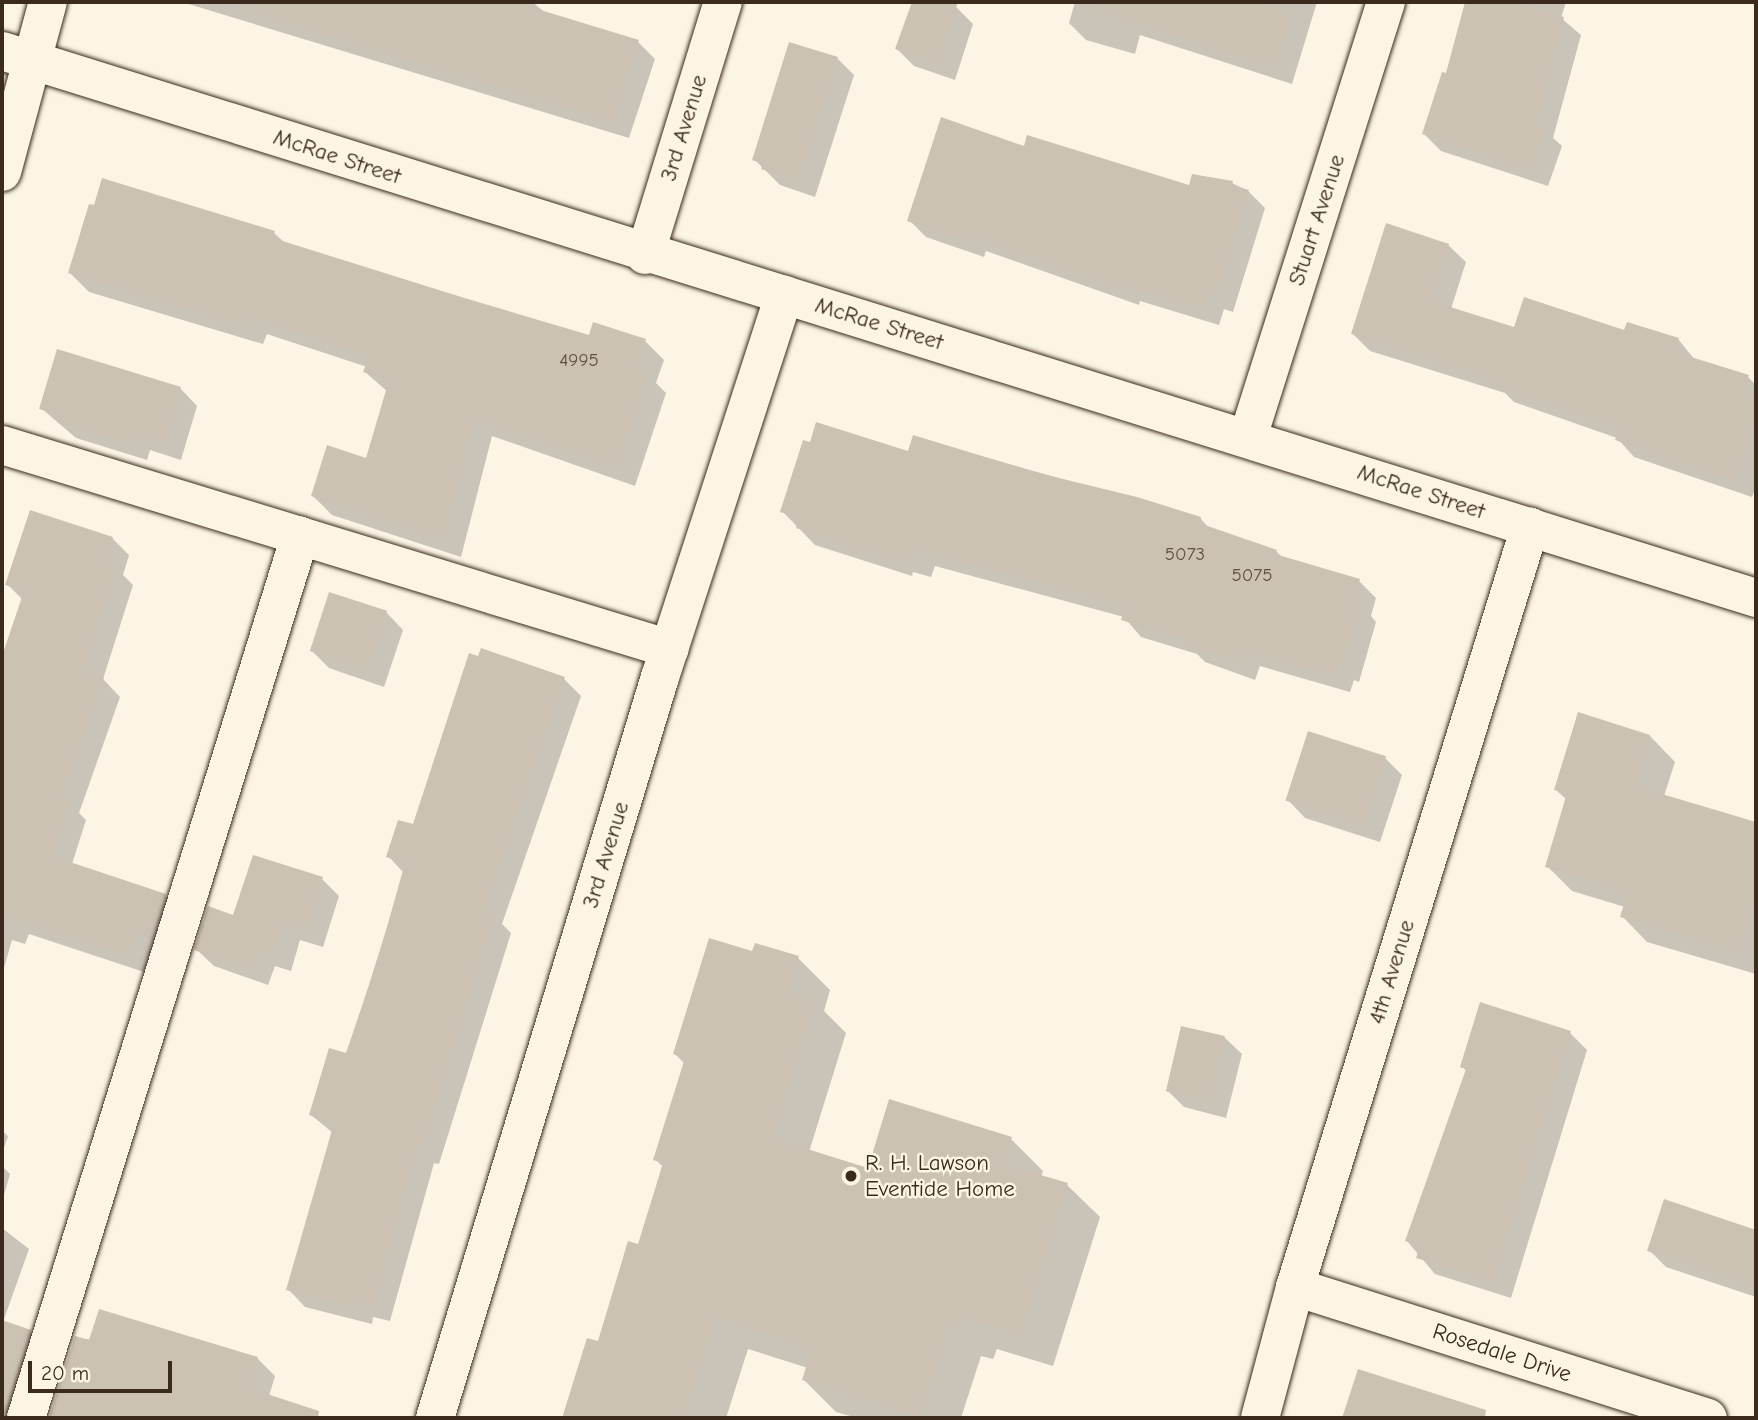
<!DOCTYPE html>
<style>
body{margin:0}
#map{position:relative;width:1758px;height:1420px;overflow:hidden;background:#fcf5e5;font-family:"Comic Neue",sans-serif}
div>[style]{position:absolute}
[style*='--x']{left:calc(var(--x)*1px);top:calc(var(--y)*1px);width:calc(var(--w)*1px);rotate:calc(var(--a)*1deg)}
.shadow>*{inset:0;background:#0003}
.building>*{inset:0;background:#ccc2b3;transform-origin:0 0}
.roads{filter:drop-shadow(0 0 2px #3b2a1e) drop-shadow(0 0 2px #3b2a1e)}
.minor>*{height:38px;margin:-19px;padding:0 19px;transform-origin:19px;border-radius:19px;background:#fcf5e5}
.dots>*{width:19px;height:19px;translate:-50% -50%;box-sizing:border-box;border:4px solid #fcf5e5;border-radius:50%}
span{translate:-50% -50%;white-space:nowrap;text-align:center;line-height:1.15;-webkit-text-stroke:5px #fcf5e5;paint-order:stroke}
.number-label{font-size:19px;color:#5f5043}
.number-label span{-webkit-text-stroke-width:0}
.street-label{font-size:23px;color:#3b2a1e}
.poi-label{font-size:23px;color:#3b2a1e}
.left{translate:0 -50%;text-align:left}
.frame{position:absolute;inset:0;border:4px solid #3b2a1e;pointer-events:none}
.scale{position:absolute;left:28px;top:1361px;width:144px;height:32px;box-sizing:border-box;border:4px solid #3b2a1e;border-top:0;padding-left:9px;font-size:21px;line-height:24px;white-space:nowrap;color:#3b2a1e;-webkit-text-stroke:5px #fcf5e5;paint-order:stroke}
</style>
<div id="map">
<div class="shadow">
<i style="clip-path:polygon(182px 2px,532px 2px,547px 14px,638px 42px,655px 59px,629px 138px)"></i>
<i style="clip-path:polygon(913px 2px,956px 7px,973px 24px,955px 80px,914px 66px,897px 49px)"></i>
<i style="clip-path:polygon(1075px 2px,1317px 2px,1292px 84px,1140px 35px,1135px 54px,1086px 40px,1069px 23px)"></i>
<i style="clip-path:polygon(1467px 2px,1566px 2px,1561px 18px,1581px 35px,1553px 138px,1562px 146px,1548px 186px,1441px 151px,1424px 134px,1448px 76px)"></i>
<i style="clip-path:polygon(837px 58px,854px 75px,815px 197px,780px 185px,754px 159px)"></i>
<i style="clip-path:polygon(1025px 148px,1190px 188px,1232px 183px,1248px 191px,1265px 208px,1233px 312px,1224px 309px,1219px 325px,1140px 301px,1139px 305px,986px 251px,984px 257px,926px 237px,909px 220px)"></i>
<i style="clip-path:polygon(274px 233px,285px 243px,590px 337px,645px 341px,664px 360px,656px 383px,666px 393px,635px 486px,492px 436px,461px 557px,332px 515px,313px 496px,367px 460px,388px 392px,365px 372px,367px 367px,267px 334px,263px 344px,89px 292px,70px 273px)"></i>
<i style="clip-path:polygon(1448px 245px,1466px 262px,1451px 309px,1515px 329px,1626px 332px,1678px 339px,1695px 360px,1748px 377px,1756px 385px,1756px 487px,1752px 497px,1634px 457px,1617px 438px,1514px 402px,1505px 393px,1370px 351px,1353px 334px)"></i>
<i style="clip-path:polygon(180px 388px,197px 406px,181px 460px,150px 450px,147px 460px,76px 438px,41px 408px)"></i>
<i style="clip-path:polygon(914px 437px,1200px 518px,1210px 529px,1276px 551px,1283px 558px,1359px 581px,1376px 598px,1371px 616px,1376px 622px,1359px 682px,1354px 680px,1350px 692px,1260px 666px,1255px 680px,1205px 662px,1197px 654px,1141px 637px,1124px 617px,935px 566px,931px 577px,913px 572px,912px 576px,815px 545px,782px 511px,909px 453px)"></i>
<i style="clip-path:polygon(112px 538px,129px 555px,123px 575px,133px 585px,103px 679px,120px 697px,79px 813px,86px 820px,72px 864px,165px 895px,182px 912px,153px 946px,144px 972px,29px 934px,25px 944px,12px 940px,2px 975px,2px 662px,23px 600px,7px 584px)"></i>
<i style="clip-path:polygon(386px 612px,403px 630px,384px 687px,329px 668px,312px 651px)"></i>
<i style="clip-path:polygon(564px 679px,581px 696px,502px 924px,511px 933px,439px 1164px,434px 1163px,390px 1321px,373px 1317px,372px 1324px,305px 1307px,288px 1289px,333px 1133px,311px 1115px,347px 1055px,404px 873px,388px 856px)"></i>
<i style="clip-path:polygon(1650px 736px,1675px 762px,1664px 796px,1756px 824px,1756px 974px,1647px 942px,1622px 916px,1625px 907px,1572px 891px,1547px 866px,1567px 800px,1556px 790px)"></i>
<i style="clip-path:polygon(1385px 758px,1402px 775px,1380px 842px,1305px 818px,1288px 800px)"></i>
<i style="clip-path:polygon(322px 879px,339px 896px,323px 947px,300px 940px,291px 971px,275px 966px,268px 985px,214px 966px,196px 949px)"></i>
<i style="clip-path:polygon(753px 953px,798px 958px,830px 990px,824px 1011px,846px 1033px,809px 1152px,869px 1170px,1011px 1139px,1043px 1171px,1041px 1177px,1067px 1185px,1100px 1217px,1053px 1366px,997px 1349px,993px 1359px,981px 1356px,961px 1418px,857px 1418px,836px 1412px,804px 1380px,808px 1368px,748px 1349px,726px 1418px,563px 1418px,588px 1340px,599px 1343px,639px 1247px,664px 1168px,655px 1159px,685px 1064px,674px 1053px)"></i>
<i style="clip-path:polygon(1570px 1033px,1587px 1050px,1511px 1298px,1435px 1274px,1407px 1241px,1467px 1072px,1462px 1066px)"></i>
<i style="clip-path:polygon(1224px 1037px,1242px 1054px,1226px 1118px,1184px 1107px,1167px 1090px)"></i>
<i style="clip-path:polygon(2px 1131px,8px 1136px,2px 1154px)"></i>
<i style="clip-path:polygon(2px 1166px,10px 1174px,2px 1202px)"></i>
<i style="clip-path:polygon(1665px 1201px,1756px 1231px,1756px 1297px,1666px 1267px,1649px 1250px)"></i>
<i style="clip-path:polygon(2px 1228px,29px 1249px,3px 1322px,30px 1331px,47px 1349px,25px 1418px,2px 1418px)"></i>
<i style="clip-path:polygon(76px 1338px,257px 1358px,275px 1376px,269px 1396px,311px 1410px,320px 1418px,51px 1418px)"></i>
<i style="clip-path:polygon(1359px 1371px,1451px 1413px,1450px 1418px,1345px 1418px)"></i>
</div>
<div class="building">
<i style="clip-path:polygon(244px 2px,536px 2px,534px 8px,639px 40px,612px 122px,243px 10px)"></i>
<i style="clip-path:polygon(912px 2px,958px 2px,938px 64px,895px 49px)"></i>
<i style="clip-path:polygon(1095px 2px,1254px 2px,1292px 14px,1275px 68px,1094px 10px)"></i>
<i style="clip-path:polygon(1465px 2px,1509px 2px,1564px 17px,1536px 125px,1545px 128px,1531px 170px,1422px 134px,1442px 72px,1446px 73px)"></i>
<i style="clip-path:polygon(789px 42px,838px 57px,798px 181px,761px 169px,763px 164px,752px 160px)"></i>
<i style="clip-path:polygon(941px 117px,1024px 146px,1027px 135px,1189px 185px,1192px 174px,1233px 181px,1232px 185px,1249px 190px,1216px 296px,1207px 293px,1202px 309px,1123px 285px,1121px 289px,969px 235px,967px 241px,907px 221px)"></i>
<i style="clip-path:polygon(102px 178px,275px 231px,273px 238px,461px 297px,589px 335px,593px 322px,646px 339px,636px 369px,648px 373px,617px 468px,474px 419px,443px 539px,311px 496px,327px 445px,366px 458px,389px 380px,363px 372px,369px 356px,248px 316px,245px 326px,68px 273px,89px 204px,94px 205px)"></i>
<i style="clip-path:polygon(1386px 223px,1449px 244px,1431px 301px,1514px 327px,1524px 297px,1624px 330px,1627px 322px,1679px 338px,1675px 352px,1749px 375px,1743px 394px,1756px 398px,1756px 411px,1735px 481px,1615px 440px,1619px 428px,1495px 385px,1497px 380px,1351px 334px)"></i>
<i style="clip-path:polygon(57px 349px,181px 387px,164px 444px,133px 434px,130px 444px,57px 422px,59px 415px,39px 409px)"></i>
<i style="clip-path:polygon(816px 422px,908px 451px,913px 435px,1034px 472px,1137px 497px,1201px 517px,1199px 523px,1277px 550px,1275px 554px,1360px 579px,1353px 601px,1360px 603px,1342px 666px,1337px 664px,1333px 676px,1243px 650px,1238px 663px,1186px 645px,1188px 640px,1121px 620px,1126px 606px,917px 550px,914px 561px,896px 556px,895px 560px,796px 528px,799px 517px,780px 512px,803px 440px,810px 442px)"></i>
<i style="clip-path:polygon(30px 510px,113px 537px,105px 562px,116px 566px,83px 671px,104px 678px,61px 798px,70px 801px,52px 856px,166px 894px,153px 936px,136px 930px,127px 956px,2px 915px,2px 656px,24px 591px,5px 585px)"></i>
<i style="left:329px;top:592px;width:61px;height:62px;rotate:18deg"></i>
<i style="clip-path:polygon(481px 648px,565px 677px,483px 911px,494px 914px,422px 1148px,417px 1147px,373px 1305px,356px 1301px,355px 1308px,286px 1290px,334px 1123px,309px 1115px,329px 1048px,346px 1053px,378px 959px,405px 863px,386px 857px,398px 820px,413px 824px,469px 653px,478px 656px)"></i>
<i style="clip-path:polygon(1578px 712px,1650px 735px,1635px 786px,1756px 822px,1756px 891px,1738px 952px,1620px 917px,1628px 892px,1545px 867px,1567px 793px,1554px 790px)"></i>
<i style="left:1308px;top:731px;width:82px;height:73px;rotate:18deg"></i>
<i style="clip-path:polygon(253px 855px,323px 877px,306px 931px,283px 924px,273px 955px,257px 950px,251px 969px,194px 950px,208px 906px,233px 915px)"></i>
<i style="clip-path:polygon(709px 938px,752px 951px,755px 943px,799px 956px,788px 991px,815px 1000px,772px 1138px,868px 1168px,889px 1099px,1012px 1137px,1003px 1164px,1068px 1183px,1020px 1335px,965px 1318px,961px 1328px,949px 1325px,920px 1417px,802px 1380px,812px 1348px,715px 1318px,684px 1418px,562px 1418px,587px 1338px,598px 1341px,628px 1241px,638px 1244px,663px 1163px,653px 1160px,685px 1058px,673px 1054px)"></i>
<i style="clip-path:polygon(1480px 1002px,1571px 1031px,1493px 1282px,1416px 1258px,1420px 1246px,1405px 1241px,1466px 1069px,1460px 1067px)"></i>
<i style="left:1181px;top:1026px;width:45px;height:67px;rotate:13deg"></i>
<i style="clip-path:polygon(1664px 1199px,1756px 1230px,1756px 1287px,1647px 1251px)"></i>
<i style="clip-path:polygon(99px 1309px,258px 1357px,249px 1388px,319px 1411px,318px 1418px,49px 1418px,75px 1336px,89px 1340px)"></i>
<i style="clip-path:polygon(2px 1320px,31px 1330px,5px 1418px,2px 1418px)"></i>
<i style="clip-path:polygon(1358px 1369px,1486px 1410px,1485px 1418px,1342px 1418px)"></i>
</div>
<div class="roads">
<div class="minor">
<i style="--x:2;--y:51;--w:1837;--a:17.32"></i>
<i style="--x:2;--y:172;--w:176;--a:-74.9"></i>
<i style="--x:645;--y:255;--w:265;--a:-72.9"></i>
<i style="--x:1248;--y:437;--w:456;--a:-72.4"></i>
<i style="--x:2;--y:445;--w:698;--a:16.98"></i>
<i style="--x:1295;--y:1287;--w:433;--a:17.6"></i>
<i style="--x:26;--y:1418;--w:924;--a:-72.74"></i>
<i style="--x:435;--y:1418;--w:774;--a:-73.11"></i>
<i style="--x:660;--y:677;--w:402;--a:-72"></i>
<i style="--x:1260;--y:1418;--w:136;--a:-75"></i>
<i style="--x:1295;--y:1287;--w:796;--a:-72.82"></i>
</div>
</div>
<div class="dots">
<i style="left:851px;top:1176px;background:#3b2a1e"></i>
</div>
<div class="number-label">
<span style="left:579px;top:361px">4995</span>
<span style="left:1185px;top:555px">5073</span>
<span style="left:1252px;top:576px">5075</span>
</div>
<div class="street-label">
<span style="left:684px;top:128px;rotate:-73deg">3rd Avenue</span>
<span style="left:337px;top:157px;rotate:18deg">McRae Street</span>
<span style="left:1317px;top:220px;rotate:-72deg">Stuart Avenue</span>
<span style="left:879px;top:324px;rotate:17deg">McRae Street</span>
<span style="left:1421px;top:492px;rotate:18deg">McRae Street</span>
<span style="left:606px;top:855px;rotate:-73deg">3rd Avenue</span>
<span style="left:1392px;top:972px;rotate:-73deg">4th Avenue</span>
<span style="left:1502px;top:1353px;rotate:18deg">Rosedale Drive</span>
</div>
<div class="poi-label">
<span class="left" style="left:865px;top:1176px">R. H. Lawson<br>Eventide Home</span>
</div>
<div class="frame"></div>
<div class="scale">20 m</div>
</div>
